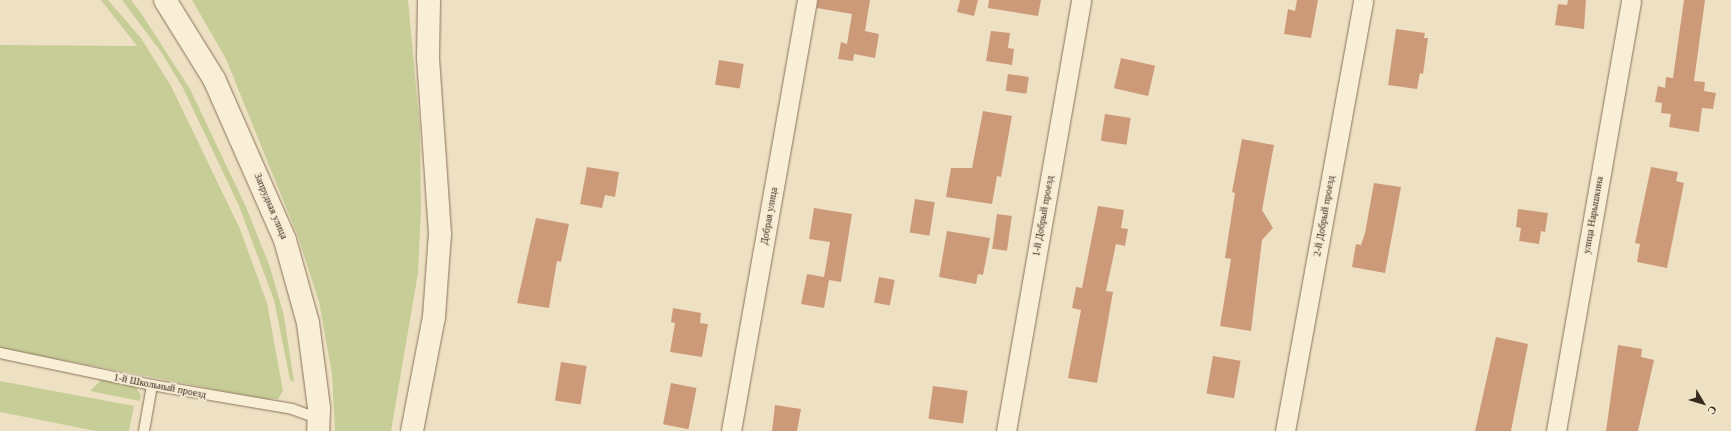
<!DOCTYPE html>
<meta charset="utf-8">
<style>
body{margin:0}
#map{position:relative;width:1731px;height:431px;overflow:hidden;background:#eee1c3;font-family:"Times New Roman",serif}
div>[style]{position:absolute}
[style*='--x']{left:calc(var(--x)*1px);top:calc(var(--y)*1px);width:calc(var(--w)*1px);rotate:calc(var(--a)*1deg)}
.green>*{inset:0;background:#c7cd97}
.building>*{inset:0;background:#cd9a79;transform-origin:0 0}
.roads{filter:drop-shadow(0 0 1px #89725a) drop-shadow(0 0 1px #89725a)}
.service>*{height:10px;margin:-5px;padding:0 5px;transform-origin:5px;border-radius:5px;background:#f9eed6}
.minor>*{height:19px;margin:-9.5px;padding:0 9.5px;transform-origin:9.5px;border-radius:9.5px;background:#f9eed6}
.secondary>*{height:22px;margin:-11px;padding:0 11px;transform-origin:11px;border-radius:11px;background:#f9eed6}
span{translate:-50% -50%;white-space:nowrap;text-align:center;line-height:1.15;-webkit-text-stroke:3.5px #f6ebd3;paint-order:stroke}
.street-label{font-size:10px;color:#382a1e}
.north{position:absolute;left:1683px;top:383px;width:40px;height:40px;-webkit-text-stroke:3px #f6ebd3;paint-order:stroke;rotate:128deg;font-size:11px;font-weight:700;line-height:16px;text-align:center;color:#382a1e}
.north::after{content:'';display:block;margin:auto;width:14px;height:18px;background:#382a1e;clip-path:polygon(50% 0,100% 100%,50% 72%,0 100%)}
</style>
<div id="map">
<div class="green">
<i style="clip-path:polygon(101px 0,108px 0,141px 38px,171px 86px,240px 229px,267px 303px,283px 391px,278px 399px,265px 399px,0 348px,0 45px,137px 46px)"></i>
<i style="clip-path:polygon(122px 0,131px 0,141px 13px,190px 89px,246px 207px,270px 267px,284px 316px,294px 382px,290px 380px,274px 300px,239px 206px,183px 88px,161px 52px)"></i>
<i style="clip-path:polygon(192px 0,408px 0,420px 129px,421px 209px,418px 273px,391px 431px,335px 431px,332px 374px,319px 302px,298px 237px,226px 59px)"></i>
<i style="clip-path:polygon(102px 379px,135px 386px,141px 395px,140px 401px,90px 391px)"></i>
<i style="clip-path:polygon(0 381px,134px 406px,129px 431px,96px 431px,0 412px)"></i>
</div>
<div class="building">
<i style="clip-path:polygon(818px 0,870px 0,865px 31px,879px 34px,875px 58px,854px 54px,853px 61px,838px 59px,841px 42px,847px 44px,852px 14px,817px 8px)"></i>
<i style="clip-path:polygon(960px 0,978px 0,974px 16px,957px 12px)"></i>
<i style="clip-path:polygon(989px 0,1041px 0,1038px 16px,988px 8px)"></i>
<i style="clip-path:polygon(1297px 0,1318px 0,1311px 38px,1284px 34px,1288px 9px,1295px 11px)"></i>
<i style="clip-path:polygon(1568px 0,1586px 0,1584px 29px,1555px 25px,1558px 4px,1567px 5px)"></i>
<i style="clip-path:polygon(1684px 0,1705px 0,1694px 81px,1705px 82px,1704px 91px,1716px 93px,1713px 109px,1702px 108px,1699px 132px,1669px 127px,1671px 114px,1661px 113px,1662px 103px,1655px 102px,1658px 86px,1665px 88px,1666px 77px,1673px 78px)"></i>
<i style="clip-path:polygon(1396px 29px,1425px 33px,1424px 38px,1428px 38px,1423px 74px,1420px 73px,1417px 89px,1388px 85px)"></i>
<i style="clip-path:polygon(991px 31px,1010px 33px,1008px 48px,1014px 49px,1012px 65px,986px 61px)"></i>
<i style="left:1121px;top:58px;width:35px;height:31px;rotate:13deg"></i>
<i style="left:719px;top:60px;width:25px;height:25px;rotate:9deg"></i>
<i style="left:1008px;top:74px;width:21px;height:17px;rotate:8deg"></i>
<i style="clip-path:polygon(983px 111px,1012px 116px,1001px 177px,997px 176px,992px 204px,946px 197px,951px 168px,972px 168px)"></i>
<i style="left:1105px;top:114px;width:26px;height:27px;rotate:9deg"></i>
<i style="clip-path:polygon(1242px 139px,1274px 145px,1262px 210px,1273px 228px,1262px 240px,1251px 331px,1220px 326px,1231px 259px,1225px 258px,1235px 193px,1232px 192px)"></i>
<i style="clip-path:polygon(587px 167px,619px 172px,615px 197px,605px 195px,602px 208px,580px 204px)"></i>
<i style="clip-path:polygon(1651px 167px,1678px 172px,1676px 181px,1684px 183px,1667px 268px,1637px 262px,1640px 244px,1635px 243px)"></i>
<i style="clip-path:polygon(1374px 183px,1401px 187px,1385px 273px,1352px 267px,1356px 244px,1361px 245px,1365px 233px)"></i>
<i style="left:915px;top:199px;width:20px;height:34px;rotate:9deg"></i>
<i style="clip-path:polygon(1098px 206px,1124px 210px,1121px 228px,1128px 229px,1125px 246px,1116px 244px,1106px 291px,1113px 292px,1097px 383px,1068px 378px,1081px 310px,1072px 308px,1076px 287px,1082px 288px)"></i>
<i style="clip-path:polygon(814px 208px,852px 214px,841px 282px,829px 280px,824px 308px,801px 304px,807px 274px,824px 277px,830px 242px,809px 239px)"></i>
<i style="clip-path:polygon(1518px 209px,1548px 213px,1545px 232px,1541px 231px,1539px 244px,1519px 241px,1521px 228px,1516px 227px)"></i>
<i style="left:997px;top:214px;width:15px;height:35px;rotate:8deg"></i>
<i style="clip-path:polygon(536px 218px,569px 224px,561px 262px,557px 261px,549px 308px,517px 303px)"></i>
<i style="clip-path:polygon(947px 231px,990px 238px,983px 275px,978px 274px,976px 284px,939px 277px)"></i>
<i style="left:879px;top:277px;width:16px;height:26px;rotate:11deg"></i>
<i style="clip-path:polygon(673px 308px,701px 313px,700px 323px,708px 324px,702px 357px,670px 352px,675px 323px,671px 322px)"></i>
<i style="clip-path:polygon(1496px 337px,1528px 344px,1511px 431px,1475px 431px)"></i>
<i style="clip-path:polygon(1618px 345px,1642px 349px,1641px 357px,1654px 360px,1638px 431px,1606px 431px)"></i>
<i style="left:1213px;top:356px;width:28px;height:38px;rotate:10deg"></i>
<i style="left:561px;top:362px;width:26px;height:39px;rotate:9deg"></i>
<i style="left:671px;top:383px;width:26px;height:42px;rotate:11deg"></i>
<i style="left:933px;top:386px;width:35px;height:33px;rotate:8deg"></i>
<i style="clip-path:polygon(775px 405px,801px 409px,797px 431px,772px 431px)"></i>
</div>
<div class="roads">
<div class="service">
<i style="--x:0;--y:353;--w:155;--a:11.9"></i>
<i style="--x:152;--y:385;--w:142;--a:9.7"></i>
<i style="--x:292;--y:409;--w:29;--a:20"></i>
<i style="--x:144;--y:431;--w:47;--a:-80.1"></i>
</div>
<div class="minor">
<i style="--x:731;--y:431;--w:438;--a:-80"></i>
<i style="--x:1006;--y:431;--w:437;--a:-80.1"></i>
<i style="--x:1285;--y:431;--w:438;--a:-79.7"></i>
<i style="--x:1556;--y:431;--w:437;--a:-80.1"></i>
</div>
<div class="secondary">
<i style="--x:165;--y:0;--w:93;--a:58.2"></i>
<i style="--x:214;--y:79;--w:176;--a:66.2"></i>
<i style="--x:285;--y:240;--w:86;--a:74.5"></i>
<i style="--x:308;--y:323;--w:86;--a:82.6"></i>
<i style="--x:319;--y:408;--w:23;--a:92"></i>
<i style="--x:412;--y:431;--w:116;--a:-79.1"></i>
<i style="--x:434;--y:317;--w:83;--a:-85.9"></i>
<i style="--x:440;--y:234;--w:176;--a:-93.9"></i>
<i style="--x:428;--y:58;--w:58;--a:-89"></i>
</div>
</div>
<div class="street-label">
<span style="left:271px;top:206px;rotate:67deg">Запрудная улица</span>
<span style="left:1593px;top:215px;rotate:-80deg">улица Нарышкина</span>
<span style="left:769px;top:216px;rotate:-80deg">Добрая улица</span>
<span style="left:1043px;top:216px;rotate:-80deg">1-й Добрый проезд</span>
<span style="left:1324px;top:216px;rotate:-80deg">2-й Добрый проезд</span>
<span style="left:160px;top:386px;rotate:11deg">1-й Школьный проезд</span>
</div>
<div class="north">С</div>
</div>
